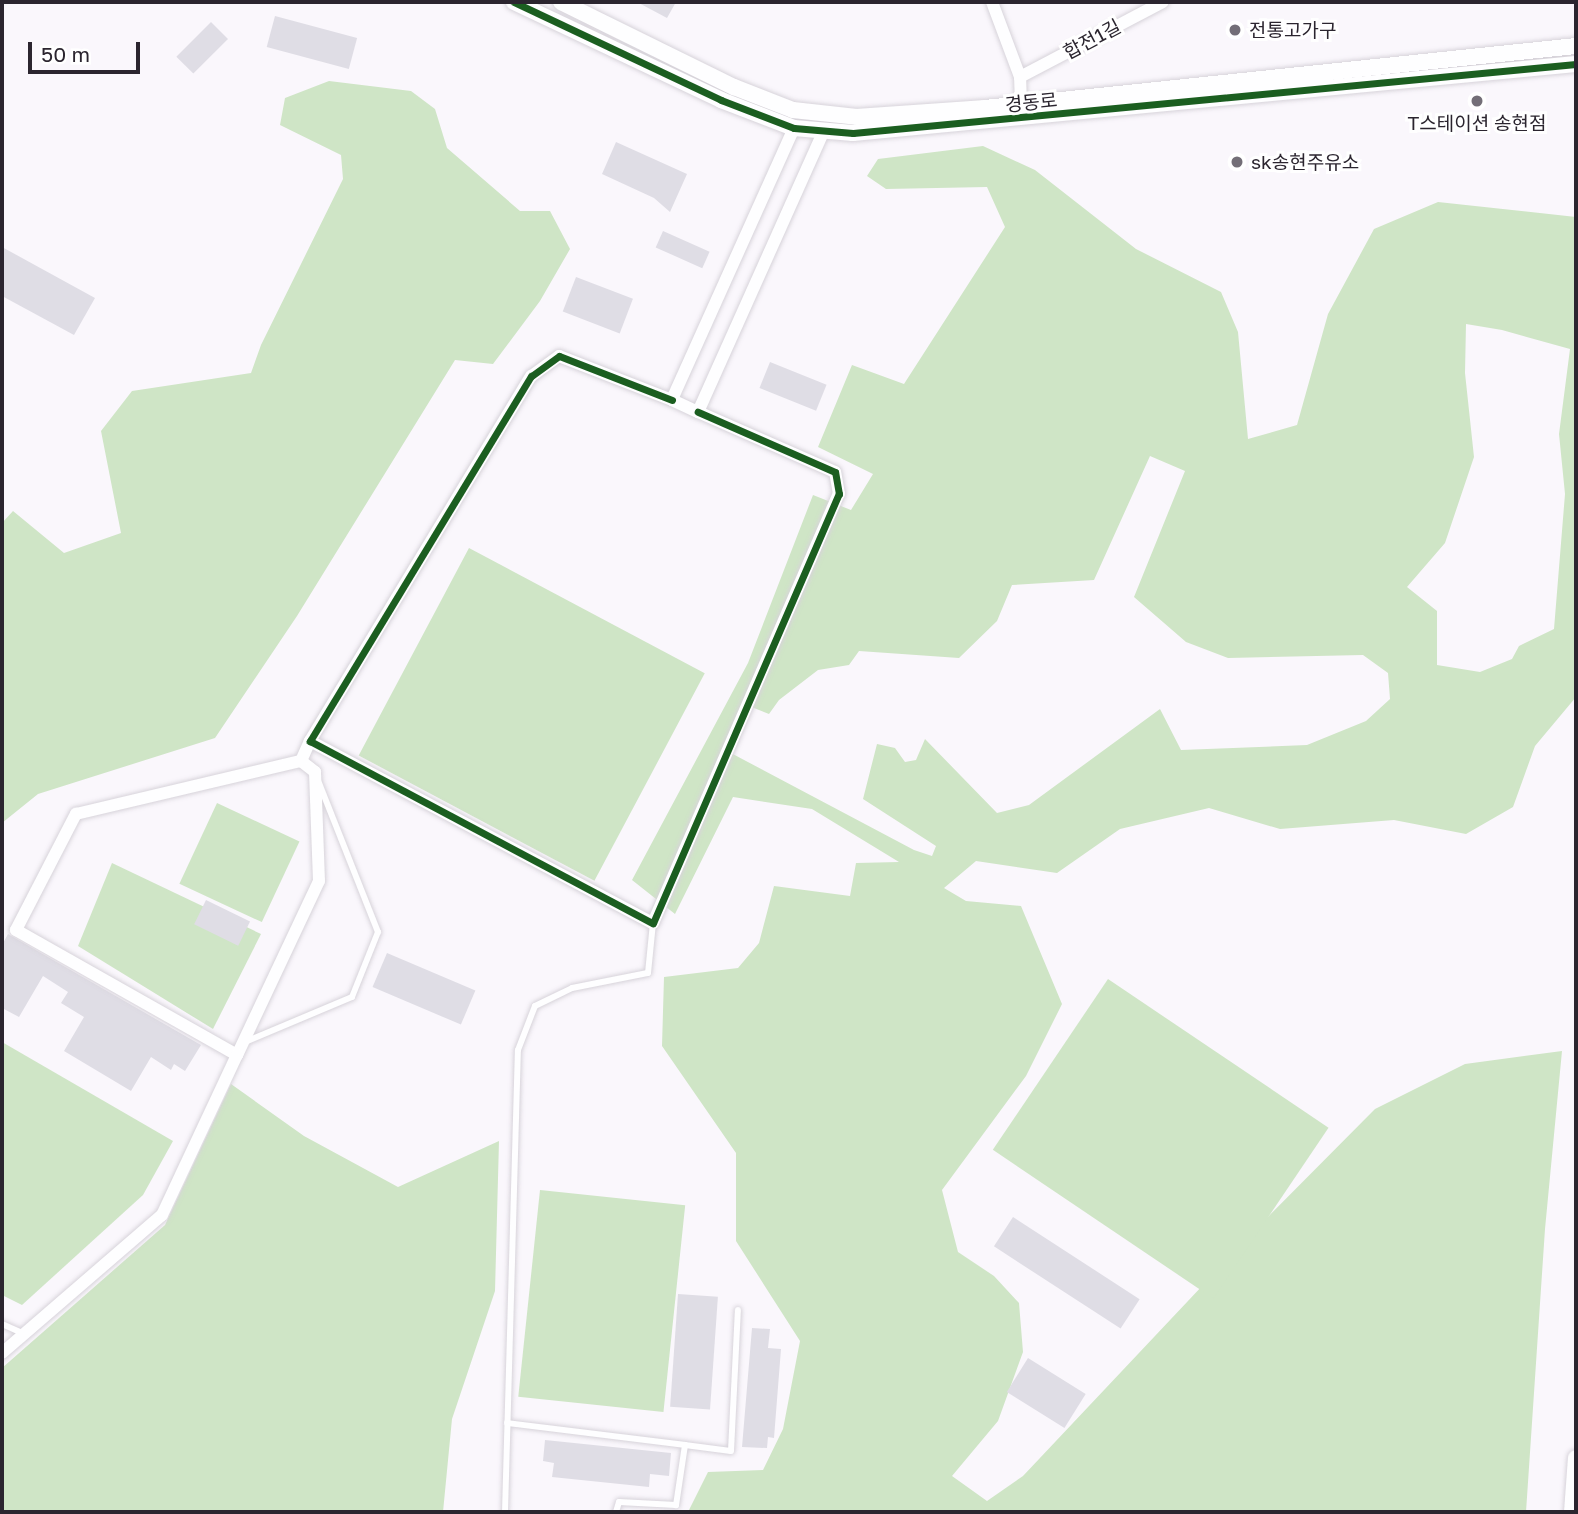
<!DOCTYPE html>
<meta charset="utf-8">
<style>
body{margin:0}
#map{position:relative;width:1578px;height:1514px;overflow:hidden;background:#faf7fc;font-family:"Golos Text","Noto Sans KR",sans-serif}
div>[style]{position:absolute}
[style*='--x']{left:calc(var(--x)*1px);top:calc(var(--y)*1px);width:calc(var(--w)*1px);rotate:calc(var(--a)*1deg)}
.green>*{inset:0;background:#cfe5c6;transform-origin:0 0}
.building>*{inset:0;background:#dfdde5;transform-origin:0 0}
.roads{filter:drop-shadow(0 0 2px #d7d3da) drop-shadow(0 0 2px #d7d3da)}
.service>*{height:6px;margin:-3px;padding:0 3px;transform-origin:3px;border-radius:3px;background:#fefeff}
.minor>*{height:12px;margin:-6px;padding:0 6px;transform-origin:6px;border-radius:6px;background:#fefeff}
.tertiary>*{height:16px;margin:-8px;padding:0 8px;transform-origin:8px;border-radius:8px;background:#fefeff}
.cycleway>*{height:7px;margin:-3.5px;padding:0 3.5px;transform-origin:3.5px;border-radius:3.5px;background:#1b5e20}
.dots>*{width:19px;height:19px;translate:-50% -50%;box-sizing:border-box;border:4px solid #fff;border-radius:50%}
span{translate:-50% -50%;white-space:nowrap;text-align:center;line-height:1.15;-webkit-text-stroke:6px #fff;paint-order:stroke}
.poi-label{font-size:19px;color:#2b252f}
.left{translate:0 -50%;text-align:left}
.street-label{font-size:19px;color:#2b252f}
.frame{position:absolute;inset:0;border:4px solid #2b252f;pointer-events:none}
.scale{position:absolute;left:28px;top:42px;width:112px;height:32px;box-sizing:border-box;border:4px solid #2b252f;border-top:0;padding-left:9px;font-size:21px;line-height:24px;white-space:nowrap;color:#2b252f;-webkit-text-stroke:5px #fff;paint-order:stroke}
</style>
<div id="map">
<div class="green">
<i style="clip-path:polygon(329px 81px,411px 91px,435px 109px,447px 148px,520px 211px,550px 211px,570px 249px,540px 301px,493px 364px,455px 360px,297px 616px,215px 738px,38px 794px,2px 823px,2px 523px,13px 511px,64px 553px,121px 533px,101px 431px,132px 391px,251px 373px,261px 345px,343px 179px,341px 155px,280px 125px,285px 98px)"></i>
<i style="clip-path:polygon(evenodd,983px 146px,1035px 170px,1136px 249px,1221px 292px,1238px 332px,1248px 439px,1297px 425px,1328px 314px,1374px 229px,1438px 202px,1576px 217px,1576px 697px,1535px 746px,1513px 807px,1466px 834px,1394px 820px,1280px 829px,1209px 808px,1120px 829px,1057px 873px,976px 861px,944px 888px,966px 901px,1021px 906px,1062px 1004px,1026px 1076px,942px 1190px,958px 1252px,994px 1276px,1019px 1303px,1023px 1352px,998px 1421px,952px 1476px,987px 1501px,1023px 1476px,1253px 1232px,1375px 1109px,1465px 1064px,1562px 1051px,1545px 1229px,1526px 1512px,688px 1512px,708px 1472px,763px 1470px,783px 1429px,800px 1341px,736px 1241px,736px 1153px,662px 1046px,664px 977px,738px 968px,759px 943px,774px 886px,850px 896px,856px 863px,899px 862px,812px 809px,733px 797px,675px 914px,632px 880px,748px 663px,813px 495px,851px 510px,873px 474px,818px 447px,852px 365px,904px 384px,1005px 227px,987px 187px,886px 189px,867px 176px,878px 159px,983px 146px,1466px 324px,1502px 330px,1570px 349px,1559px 434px,1565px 494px,1554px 629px,1519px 646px,1512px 659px,1480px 672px,1437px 665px,1437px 611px,1407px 587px,1445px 543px,1474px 457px,1465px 373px,1466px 324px,983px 146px,1150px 456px,1185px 471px,1134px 597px,1186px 642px,1228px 658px,1363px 655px,1388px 673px,1390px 699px,1366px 721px,1307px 745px,1181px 750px,1160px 709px,1029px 805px,997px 813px,925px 739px,916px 760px,905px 762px,895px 748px,877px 744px,863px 799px,936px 846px,932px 856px,914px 850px,729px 752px,749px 706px,769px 714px,779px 700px,818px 670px,849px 665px,859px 651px,959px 658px,997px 621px,1012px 585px,1094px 580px,1150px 456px)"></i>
<i style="left:469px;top:548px;width:267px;height:235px;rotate:28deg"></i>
<i style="left:217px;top:803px;width:91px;height:89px;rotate:25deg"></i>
<i style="clip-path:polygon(112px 863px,261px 934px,213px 1029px,78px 946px)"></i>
<i style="left:1108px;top:979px;width:266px;height:206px;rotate:34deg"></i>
<i style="clip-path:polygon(2px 1042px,173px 1141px,143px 1195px,22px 1305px,2px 1295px)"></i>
<i style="clip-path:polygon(231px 1084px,304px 1136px,398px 1187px,499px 1141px,495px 1291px,452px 1419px,443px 1512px,2px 1512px,2px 1368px,165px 1225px)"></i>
<i style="left:540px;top:1190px;width:146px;height:208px;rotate:6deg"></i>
</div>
<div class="building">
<i style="clip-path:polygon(637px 2px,676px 2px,667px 18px)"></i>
<i style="left:275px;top:16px;width:85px;height:32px;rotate:15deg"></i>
<i style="left:211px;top:22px;width:24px;height:49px;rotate:45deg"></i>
<i style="clip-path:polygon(616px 142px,687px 174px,670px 212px,654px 198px,602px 174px)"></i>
<i style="left:663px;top:231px;width:51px;height:18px;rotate:24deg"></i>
<i style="clip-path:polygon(2px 247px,95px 298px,74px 335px,2px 296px)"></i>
<i style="left:576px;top:277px;width:61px;height:37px;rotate:21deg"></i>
<i style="left:770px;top:362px;width:61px;height:28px;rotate:22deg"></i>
<i style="left:206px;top:900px;width:49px;height:27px;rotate:26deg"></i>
<i style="clip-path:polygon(8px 934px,201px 1045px,185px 1071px,174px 1064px,171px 1070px,151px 1057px,131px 1091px,64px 1051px,84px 1017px,61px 1003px,68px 992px,43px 976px,19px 1017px,2px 1008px,2px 945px)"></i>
<i style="left:387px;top:953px;width:96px;height:37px;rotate:23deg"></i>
<i style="left:1013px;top:1217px;width:151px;height:35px;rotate:33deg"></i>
<i style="left:678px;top:1294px;width:40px;height:113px;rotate:4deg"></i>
<i style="clip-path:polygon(752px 1328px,770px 1329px,768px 1348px,781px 1349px,774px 1438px,768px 1437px,767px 1448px,742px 1447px)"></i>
<i style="left:1028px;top:1358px;width:68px;height:40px;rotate:32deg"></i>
<i style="clip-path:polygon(545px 1440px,671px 1453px,669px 1476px,650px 1474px,649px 1487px,552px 1477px,554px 1463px,543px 1461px)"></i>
</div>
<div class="roads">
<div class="service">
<i style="--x:245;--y:1042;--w:116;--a:-22.8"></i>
<i style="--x:352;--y:997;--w:70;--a:-68.2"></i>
<i style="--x:378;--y:932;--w:160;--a:-111.6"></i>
<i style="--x:2;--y:1324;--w:24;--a:24"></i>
<i style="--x:507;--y:1423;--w:179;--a:7"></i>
<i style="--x:685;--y:1445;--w:61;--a:98.5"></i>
<i style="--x:676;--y:1505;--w:57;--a:-177"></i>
<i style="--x:619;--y:1502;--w:10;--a:107"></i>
<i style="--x:685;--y:1445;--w:46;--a:7.4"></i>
<i style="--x:731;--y:1451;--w:141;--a:-87.2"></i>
<i style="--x:505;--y:1512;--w:462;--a:-88.4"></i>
<i style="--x:518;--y:1050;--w:47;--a:-68.9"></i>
<i style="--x:535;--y:1006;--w:41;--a:-25.9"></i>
<i style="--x:572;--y:988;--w:77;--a:-11.2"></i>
<i style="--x:648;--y:973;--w:50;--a:-84.3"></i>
</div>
<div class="minor">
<i style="--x:992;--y:2;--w:80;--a:69.5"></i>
<i style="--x:1021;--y:104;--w:27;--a:-92"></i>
<i style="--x:1020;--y:77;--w:161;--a:-27.7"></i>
<i style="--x:794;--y:128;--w:298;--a:114.2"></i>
<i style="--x:672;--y:400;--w:29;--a:25"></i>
<i style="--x:698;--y:412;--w:309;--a:-65.9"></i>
<i style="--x:672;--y:400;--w:121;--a:-158.7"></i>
<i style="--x:559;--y:356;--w:34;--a:144"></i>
<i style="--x:531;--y:376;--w:427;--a:121.2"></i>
<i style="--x:310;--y:741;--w:388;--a:28"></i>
<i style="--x:653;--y:923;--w:468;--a:-66.6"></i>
<i style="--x:839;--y:494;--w:22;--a:-100"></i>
<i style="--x:835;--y:472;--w:150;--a:-156.3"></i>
<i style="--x:301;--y:761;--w:18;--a:38"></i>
<i style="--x:315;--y:772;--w:109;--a:87.9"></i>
<i style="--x:319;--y:881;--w:192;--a:115.2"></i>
<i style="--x:237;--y:1055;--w:254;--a:-150.5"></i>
<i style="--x:16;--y:930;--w:131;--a:-62.7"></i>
<i style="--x:76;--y:814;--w:231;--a:-13.3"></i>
<i style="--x:301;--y:761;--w:22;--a:-66"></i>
<i style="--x:2;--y:1353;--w:211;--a:-40.8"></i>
<i style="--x:162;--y:1215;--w:177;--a:-64.9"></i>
</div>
<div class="tertiary">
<i style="--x:514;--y:2;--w:229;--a:25.3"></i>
<i style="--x:721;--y:100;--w:78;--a:21"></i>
<i style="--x:794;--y:128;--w:59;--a:4.8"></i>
<i style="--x:853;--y:133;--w:726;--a:-5.45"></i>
<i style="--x:561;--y:2;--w:193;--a:26.2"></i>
<i style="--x:734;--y:87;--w:63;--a:21.3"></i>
<i style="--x:793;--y:110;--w:64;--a:6.2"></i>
<i style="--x:857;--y:117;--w:128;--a:-4"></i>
<i style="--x:985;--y:108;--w:594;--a:-5.99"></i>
<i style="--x:1572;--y:1512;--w:54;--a:-85.8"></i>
</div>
</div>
<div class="cycleway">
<i style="--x:514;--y:2;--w:229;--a:25.3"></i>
<i style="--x:721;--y:100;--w:78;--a:21"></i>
<i style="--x:794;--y:128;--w:59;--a:4.8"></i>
<i style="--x:853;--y:133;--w:726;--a:-5.45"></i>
<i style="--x:672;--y:400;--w:121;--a:-158.7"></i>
<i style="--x:559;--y:356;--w:34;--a:144"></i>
<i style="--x:531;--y:376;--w:427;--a:121.2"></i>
<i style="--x:310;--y:741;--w:388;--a:28"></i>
<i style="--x:653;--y:923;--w:468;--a:-66.6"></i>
<i style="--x:839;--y:494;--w:22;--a:-100"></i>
<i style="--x:835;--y:472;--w:150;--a:-156.3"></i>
</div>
<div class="dots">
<i style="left:1235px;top:30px;background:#736e77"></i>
<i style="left:1477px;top:101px;background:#736e77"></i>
<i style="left:1237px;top:162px;background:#736e77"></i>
</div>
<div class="poi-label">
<span class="left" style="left:1249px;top:30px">전통고가구</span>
<span style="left:1477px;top:123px">T스테이션 송현점</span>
<span class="left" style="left:1251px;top:162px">sk송현주유소</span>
</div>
<div class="street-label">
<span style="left:1092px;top:39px;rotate:-28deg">합전1길</span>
<span style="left:1031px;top:102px;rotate:-6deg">경동로</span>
</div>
<div class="frame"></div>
<div class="scale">50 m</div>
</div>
